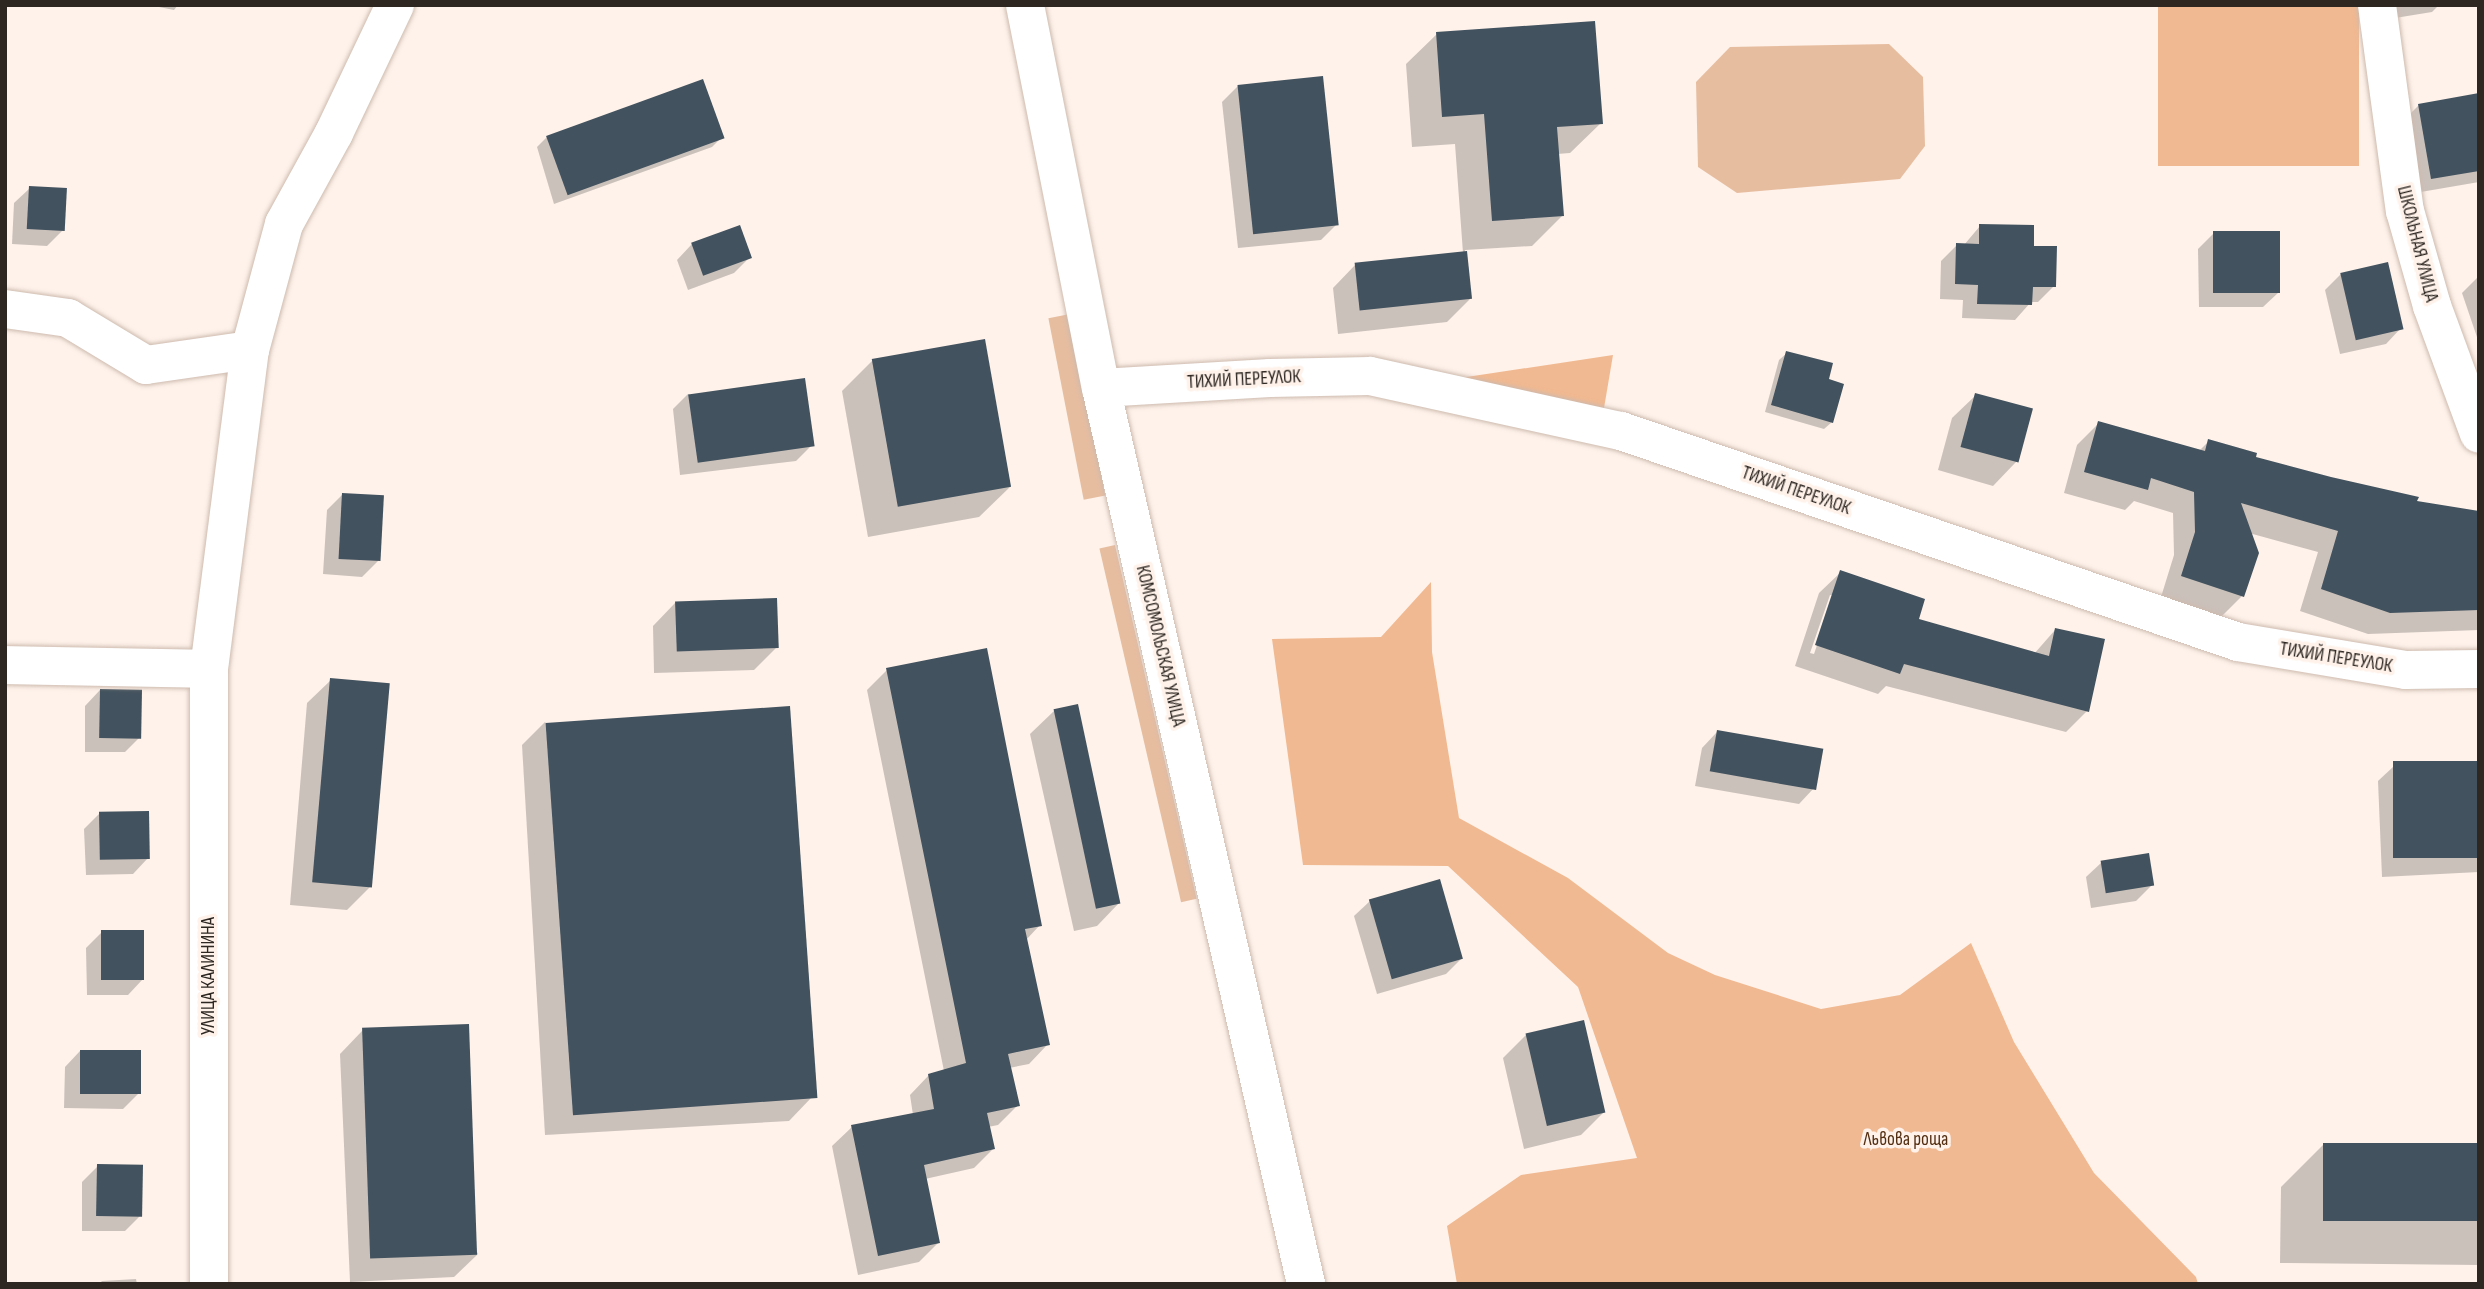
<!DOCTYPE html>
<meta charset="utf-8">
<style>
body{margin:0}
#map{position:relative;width:2484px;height:1289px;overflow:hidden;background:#fef2ea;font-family:"Sofia Sans Condensed",sans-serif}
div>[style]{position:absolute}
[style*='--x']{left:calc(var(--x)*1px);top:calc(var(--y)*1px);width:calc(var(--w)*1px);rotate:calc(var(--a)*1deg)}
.green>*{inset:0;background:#e7bda0;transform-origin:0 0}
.forest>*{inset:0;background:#f1b991;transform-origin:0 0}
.shadow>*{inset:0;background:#0003}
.building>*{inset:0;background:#42525e;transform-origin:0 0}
.roads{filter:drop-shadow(0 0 2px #cdbaae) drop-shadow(0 0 2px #cdbaae)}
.minor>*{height:38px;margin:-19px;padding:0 19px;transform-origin:19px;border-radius:19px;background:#fff}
.tertiary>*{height:38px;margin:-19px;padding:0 19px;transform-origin:19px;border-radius:19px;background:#fff}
.secondary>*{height:38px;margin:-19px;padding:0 19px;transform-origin:19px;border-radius:19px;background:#fff}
span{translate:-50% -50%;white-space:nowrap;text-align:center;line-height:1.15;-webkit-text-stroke:7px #fef2ea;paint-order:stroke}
.street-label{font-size:19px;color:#2d2621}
.park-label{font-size:19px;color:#542f12}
.frame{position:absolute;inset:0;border:7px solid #2d2621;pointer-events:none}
</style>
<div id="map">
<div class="green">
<i style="clip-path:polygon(1889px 44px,1923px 77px,1925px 146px,1900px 179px,1737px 193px,1698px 167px,1696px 82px,1730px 47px)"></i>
<i style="left:1070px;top:314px;width:185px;height:22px;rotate:79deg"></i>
<i style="left:1115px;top:545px;width:363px;height:16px;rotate:77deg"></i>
</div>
<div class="forest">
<i style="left:2158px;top:5px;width:201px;height:161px"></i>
<i style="clip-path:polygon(1613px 355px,1603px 414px,1460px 378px)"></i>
<i style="clip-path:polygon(1431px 582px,1432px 652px,1459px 818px,1568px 878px,1668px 953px,1715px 975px,1821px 1009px,1900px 995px,1971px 943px,2014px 1042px,2094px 1173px,2196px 1277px,2198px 1284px,1457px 1284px,1447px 1226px,1521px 1175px,1637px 1158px,1578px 987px,1448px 866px,1303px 865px,1272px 639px,1381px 637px)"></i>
</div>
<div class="shadow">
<i style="clip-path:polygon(149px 5px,178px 5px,174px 10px)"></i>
<i style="clip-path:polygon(2393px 5px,2439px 5px,2432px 12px,2395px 18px)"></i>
<i style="clip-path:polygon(1437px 34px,1601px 123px,1570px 153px,1557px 154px,1562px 216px,1532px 246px,1465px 250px,1470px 299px,1447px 322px,1338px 334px,1333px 288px,1356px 264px,1463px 253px,1455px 144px,1412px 147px,1406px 64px)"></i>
<i style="clip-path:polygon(1238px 86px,1337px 224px,1321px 240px,1238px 248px,1222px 102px)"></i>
<i style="clip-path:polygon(2479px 95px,2479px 182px,2415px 193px,2403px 121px,2419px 105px)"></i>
<i style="clip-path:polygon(547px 137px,722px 137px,712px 147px,554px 204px,537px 147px)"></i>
<i style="clip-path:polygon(30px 188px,63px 230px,47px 246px,12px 244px,14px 203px)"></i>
<i style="clip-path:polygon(1980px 226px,2032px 247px,2054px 286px,2038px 302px,2031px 302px,2015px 320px,1962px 318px,1963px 300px,1940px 299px,1941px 261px,1957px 245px,1964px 245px)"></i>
<i style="clip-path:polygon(2214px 233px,2279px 292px,2263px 307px,2199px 307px,2198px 249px)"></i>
<i style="clip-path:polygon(692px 244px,750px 257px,734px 273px,688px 290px,677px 260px)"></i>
<i style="clip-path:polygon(2341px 274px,2401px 328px,2386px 344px,2340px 354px,2325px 290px)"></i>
<i style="clip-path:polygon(2478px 277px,2479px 277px,2479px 343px,2462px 293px)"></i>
<i style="clip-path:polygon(1787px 353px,1826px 380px,1832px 422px,1824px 429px,1765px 412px,1779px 360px)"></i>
<i style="clip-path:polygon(873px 360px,1010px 487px,979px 517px,868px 537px,842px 391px)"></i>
<i style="clip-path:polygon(688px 394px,812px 445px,796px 461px,680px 475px,673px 409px)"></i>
<i style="clip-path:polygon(1976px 395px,2016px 462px,1993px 486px,1938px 470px,1952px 418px)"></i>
<i style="clip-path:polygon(2099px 423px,2199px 451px,2209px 441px,2254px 458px,2415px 503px,2479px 512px,2479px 630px,2368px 634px,2300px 611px,2318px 552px,2249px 533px,2242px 596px,2221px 617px,2161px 597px,2174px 555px,2173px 513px,2134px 501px,2125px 510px,2064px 493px,2077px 445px)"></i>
<i style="clip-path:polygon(343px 494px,378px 561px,362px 577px,323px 574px,327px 510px)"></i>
<i style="clip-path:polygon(evenodd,1841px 572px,1916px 620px,2034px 654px,2055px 630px,2087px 711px,2066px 732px,1886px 686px,1878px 694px,1795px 666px,1819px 593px,1841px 572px,1830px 595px,1834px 595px,1814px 654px,1810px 653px,1830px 595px)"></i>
<i style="clip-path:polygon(676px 602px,777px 647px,754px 670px,654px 673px,653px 626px)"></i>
<i style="clip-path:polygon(887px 670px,1040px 925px,1026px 940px,1048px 1044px,1029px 1064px,1009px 1068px,1018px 1105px,998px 1125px,988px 1127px,993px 1149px,974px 1168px,925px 1179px,938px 1243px,919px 1262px,858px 1275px,832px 1146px,852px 1127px,913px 1115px,910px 1095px,929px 1075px,944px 1071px,867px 690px)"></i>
<i style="clip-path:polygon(331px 680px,370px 887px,347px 910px,290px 905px,307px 703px)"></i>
<i style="clip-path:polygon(100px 690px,141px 736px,125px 752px,85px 752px,85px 706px)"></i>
<i style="clip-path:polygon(1054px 711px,1120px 902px,1097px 926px,1074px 931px,1030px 734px)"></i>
<i style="clip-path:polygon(545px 722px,812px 1097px,789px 1121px,545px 1135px,522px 745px)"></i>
<i style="clip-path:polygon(1717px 732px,1814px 788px,1799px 804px,1695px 786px,1702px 748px)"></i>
<i style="clip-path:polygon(2479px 763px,2479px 872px,2382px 877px,2378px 781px,2394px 766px)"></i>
<i style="clip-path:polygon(100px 813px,148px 858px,133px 874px,86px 875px,84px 829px)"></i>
<i style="clip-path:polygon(2102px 862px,2152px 885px,2136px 901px,2091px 908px,2086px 877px)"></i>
<i style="clip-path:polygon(1370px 901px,1461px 959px,1446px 974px,1377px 994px,1354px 916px)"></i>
<i style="clip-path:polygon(102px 932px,143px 979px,128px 995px,87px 995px,86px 948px)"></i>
<i style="clip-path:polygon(363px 1030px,478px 1254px,454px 1277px,350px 1282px,340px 1054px)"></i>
<i style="clip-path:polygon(1526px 1035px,1604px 1112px,1581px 1135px,1524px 1149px,1503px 1058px)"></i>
<i style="clip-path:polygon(80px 1051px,138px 1094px,123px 1109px,64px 1108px,65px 1067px)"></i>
<i style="clip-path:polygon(2323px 1145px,2479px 1146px,2479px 1265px,2280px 1263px,2281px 1187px)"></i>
<i style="clip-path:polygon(98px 1166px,141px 1215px,125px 1231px,82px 1231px,82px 1182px)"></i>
<i style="clip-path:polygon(136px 1279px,137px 1284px,99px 1284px,102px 1281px)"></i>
</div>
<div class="building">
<i style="clip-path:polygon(1595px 21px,1603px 124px,1557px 127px,1564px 216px,1492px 221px,1484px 114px,1442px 117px,1436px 32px)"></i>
<i style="left:1323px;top:76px;width:150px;height:86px;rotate:84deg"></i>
<i style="left:703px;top:79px;width:63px;height:167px;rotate:70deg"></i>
<i style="clip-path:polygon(2479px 93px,2479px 171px,2431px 179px,2418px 104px)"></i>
<i style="left:29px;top:186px;width:38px;height:43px;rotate:3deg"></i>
<i style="clip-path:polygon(1979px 224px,2034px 225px,2034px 246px,2057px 246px,2056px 287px,2033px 287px,2032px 305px,1977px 304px,1978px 285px,1955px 284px,1956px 243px,1979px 244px)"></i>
<i style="left:740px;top:225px;width:35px;height:52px;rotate:70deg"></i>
<i style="left:2213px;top:231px;width:67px;height:62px"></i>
<i style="left:1467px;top:251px;width:48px;height:113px;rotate:84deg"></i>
<i style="left:2388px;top:262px;width:69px;height:49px;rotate:77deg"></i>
<i style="left:985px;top:339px;width:150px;height:115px;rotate:80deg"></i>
<i style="clip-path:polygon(1786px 351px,1833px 363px,1829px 379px,1844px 384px,1833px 423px,1771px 405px)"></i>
<i style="left:805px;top:378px;width:69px;height:118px;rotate:82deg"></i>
<i style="left:1975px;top:393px;width:60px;height:56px;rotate:15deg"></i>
<i style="clip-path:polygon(2098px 421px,2205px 451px,2208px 439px,2257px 453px,2256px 457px,2331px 477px,2419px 497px,2417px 501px,2479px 511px,2479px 610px,2390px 613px,2321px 589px,2338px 531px,2241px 503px,2259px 553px,2244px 597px,2181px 576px,2195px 532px,2194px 492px,2151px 478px,2148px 490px,2084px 472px)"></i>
<i style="left:342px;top:493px;width:42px;height:66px;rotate:3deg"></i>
<i style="clip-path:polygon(1840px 570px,1925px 599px,1919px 619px,2049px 656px,2055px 628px,2105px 639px,2089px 712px,1904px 664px,1900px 674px,1815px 645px)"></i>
<i style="left:777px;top:598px;width:50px;height:102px;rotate:88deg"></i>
<i style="clip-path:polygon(987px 648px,1042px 926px,1025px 929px,1050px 1045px,1008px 1054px,1020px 1106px,987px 1113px,995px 1149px,924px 1165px,940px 1243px,878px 1256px,851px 1125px,934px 1109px,928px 1074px,966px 1063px,886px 668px)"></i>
<i style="left:330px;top:678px;width:60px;height:205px;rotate:5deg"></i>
<i style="left:100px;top:689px;width:42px;height:49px;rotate:1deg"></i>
<i style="left:1078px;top:704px;width:204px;height:25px;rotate:78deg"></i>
<i style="left:790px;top:706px;width:393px;height:245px;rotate:86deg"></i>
<i style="left:1717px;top:730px;width:108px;height:42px;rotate:10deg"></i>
<i style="left:2479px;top:761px;width:97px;height:86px;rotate:90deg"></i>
<i style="left:149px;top:811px;width:48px;height:50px;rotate:89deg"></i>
<i style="left:2149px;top:853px;width:33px;height:49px;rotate:81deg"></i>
<i style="left:1440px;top:879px;width:83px;height:74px;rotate:74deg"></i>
<i style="left:101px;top:930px;width:43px;height:50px"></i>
<i style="left:1584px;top:1020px;width:95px;height:60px;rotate:77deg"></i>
<i style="left:469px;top:1024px;width:231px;height:107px;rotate:88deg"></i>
<i style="left:80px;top:1050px;width:61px;height:44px"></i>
<i style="left:2323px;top:1143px;width:156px;height:78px"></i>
<i style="left:97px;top:1164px;width:46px;height:52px;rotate:1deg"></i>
</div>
<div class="roads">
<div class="minor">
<i style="--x:2377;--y:5;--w:208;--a:82.3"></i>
<i style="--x:2405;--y:211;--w:99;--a:74.1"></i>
<i style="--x:2432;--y:306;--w:136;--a:69.8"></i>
<i style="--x:5;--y:309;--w:64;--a:8.1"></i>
<i style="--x:68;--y:318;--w:91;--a:31.1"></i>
<i style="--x:146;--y:365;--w:105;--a:-8.2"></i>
<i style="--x:1101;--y:388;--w:169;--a:-3.4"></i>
<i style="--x:1270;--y:378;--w:100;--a:-1.1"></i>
<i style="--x:1370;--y:376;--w:257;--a:12.4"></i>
<i style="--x:1621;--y:431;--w:652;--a:18.88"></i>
<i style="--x:2238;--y:642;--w:170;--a:9.5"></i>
<i style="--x:2406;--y:670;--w:73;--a:-0.8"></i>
<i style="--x:5;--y:665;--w:204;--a:1.1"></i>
</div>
<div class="tertiary">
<i style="--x:209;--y:1284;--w:615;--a:-90"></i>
<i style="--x:209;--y:669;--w:322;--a:-82.7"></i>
<i style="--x:250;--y:350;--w:131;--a:-74.9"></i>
<i style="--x:284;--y:224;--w:104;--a:-61.2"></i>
<i style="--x:334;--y:133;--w:142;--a:-64.5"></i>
</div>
<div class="secondary">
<i style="--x:1025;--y:5;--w:390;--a:78.8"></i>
<i style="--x:1101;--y:388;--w:919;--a:77.11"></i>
</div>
</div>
<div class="street-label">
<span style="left:2417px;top:244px;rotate:76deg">ШКОЛЬНАЯ УЛИЦА</span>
<span style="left:1244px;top:380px;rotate:-3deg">ТИХИЙ ПЕРЕУЛОК</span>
<span style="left:1796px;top:491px;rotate:19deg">ТИХИЙ ПЕРЕУЛОК</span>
<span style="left:1160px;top:646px;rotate:77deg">КОМСОМОЛЬСКАЯ УЛИЦА</span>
<span style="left:2336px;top:658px;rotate:9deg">ТИХИЙ ПЕРЕУЛОК</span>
<span style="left:209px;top:976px;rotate:-90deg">УЛИЦА КАЛИНИНА</span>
</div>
<div class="park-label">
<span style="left:1906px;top:1140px">Львова роща</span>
</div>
<div class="frame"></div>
</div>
